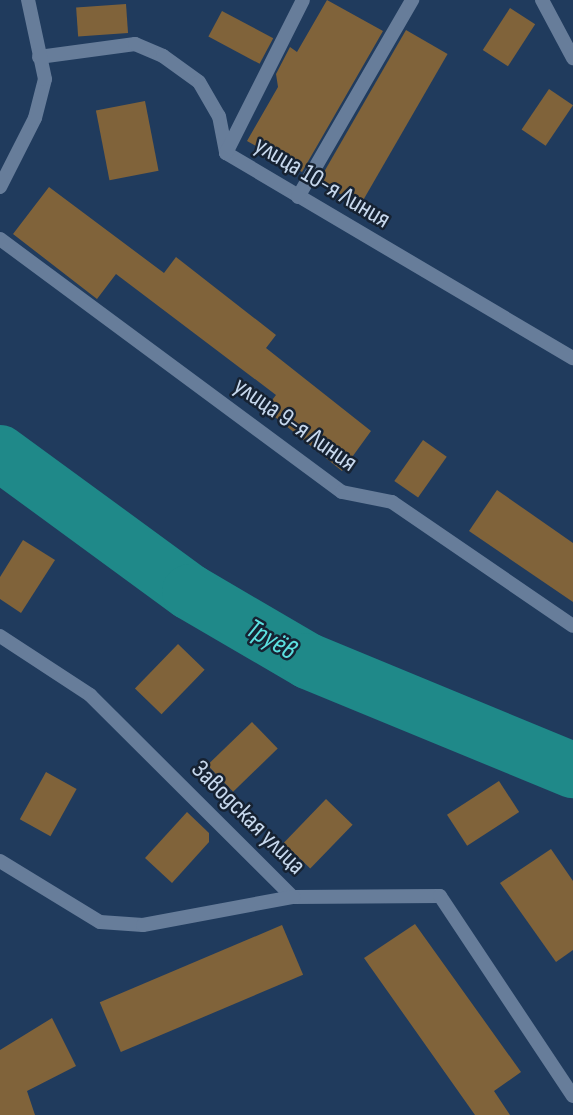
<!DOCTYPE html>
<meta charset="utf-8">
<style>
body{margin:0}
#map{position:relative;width:573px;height:1115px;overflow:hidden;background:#203b5d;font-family:"Sofia Sans Condensed",sans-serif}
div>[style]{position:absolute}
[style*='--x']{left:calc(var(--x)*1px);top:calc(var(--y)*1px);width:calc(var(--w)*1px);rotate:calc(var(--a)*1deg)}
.river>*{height:56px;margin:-28px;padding:0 28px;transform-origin:28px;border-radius:28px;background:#1f8989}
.building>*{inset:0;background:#80633a;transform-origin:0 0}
.minor>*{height:14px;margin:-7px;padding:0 7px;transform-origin:7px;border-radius:7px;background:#677d9a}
span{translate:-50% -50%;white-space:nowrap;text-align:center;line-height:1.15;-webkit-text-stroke:5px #162232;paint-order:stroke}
.street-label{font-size:26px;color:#c7d8ed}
.water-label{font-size:28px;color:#5ce0e0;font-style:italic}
</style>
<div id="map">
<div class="river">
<i style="--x:0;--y:453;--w:235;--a:36.2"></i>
<i style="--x:190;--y:592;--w:137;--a:30.3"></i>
<i style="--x:308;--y:661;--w:287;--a:22.4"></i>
</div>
<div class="building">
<i style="clip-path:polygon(327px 0,383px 31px,302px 172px,247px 141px,278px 87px,276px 74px,290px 47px,297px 52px)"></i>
<i style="left:126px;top:4px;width:29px;height:50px;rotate:86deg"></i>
<i style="left:510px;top:8px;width:30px;height:50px;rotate:33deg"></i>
<i style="left:222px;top:11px;width:58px;height:29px;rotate:28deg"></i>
<i style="left:406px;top:30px;width:48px;height:175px;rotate:30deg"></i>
<i style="left:549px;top:89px;width:29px;height:49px;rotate:34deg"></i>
<i style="left:145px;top:101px;width:71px;height:50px;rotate:79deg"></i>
<i style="clip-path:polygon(49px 187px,164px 273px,176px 257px,276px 335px,266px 348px,371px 431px,342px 471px,265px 409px,276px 395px,116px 274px,97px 299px,13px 234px)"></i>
<i style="left:423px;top:440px;width:29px;height:50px;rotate:35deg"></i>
<i style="clip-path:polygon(497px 490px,573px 543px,573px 602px,469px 531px)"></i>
<i style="clip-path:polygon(23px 540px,55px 560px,21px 613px,0 599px,0 577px)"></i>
<i style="left:178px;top:644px;width:37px;height:62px;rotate:44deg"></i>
<i style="left:252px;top:722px;width:37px;height:62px;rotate:46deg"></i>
<i style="left:46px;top:772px;width:35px;height:54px;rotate:29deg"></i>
<i style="left:499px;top:781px;width:37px;height:62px;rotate:57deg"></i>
<i style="left:326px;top:799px;width:37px;height:61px;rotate:44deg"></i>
<i style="clip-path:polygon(187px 812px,209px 833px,209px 842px,172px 883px,145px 858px)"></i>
<i style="clip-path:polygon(551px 849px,573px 881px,573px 950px,556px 962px,500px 883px)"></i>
<i style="clip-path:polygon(415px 924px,521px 1072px,494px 1091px,510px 1115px,475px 1115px,364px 958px)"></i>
<i style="left:282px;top:925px;width:54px;height:198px;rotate:67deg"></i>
<i style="clip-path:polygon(52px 1018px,76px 1066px,27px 1091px,35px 1115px,0 1115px,0 1050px)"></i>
</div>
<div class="minor">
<i style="--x:542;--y:0;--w:66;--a:61.9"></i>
<i style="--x:39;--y:57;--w:97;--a:-7.7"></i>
<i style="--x:135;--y:44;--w:30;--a:23"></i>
<i style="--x:163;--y:56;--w:44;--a:35.8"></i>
<i style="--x:199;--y:82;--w:39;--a:60"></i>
<i style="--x:219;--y:116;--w:38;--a:79"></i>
<i style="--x:226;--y:153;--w:403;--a:30.6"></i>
<i style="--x:226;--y:153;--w:171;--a:-63.3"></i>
<i style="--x:0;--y:187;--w:77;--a:-63.1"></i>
<i style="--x:35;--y:118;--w:40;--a:-75.6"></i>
<i style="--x:45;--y:79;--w:81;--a:-102.1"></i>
<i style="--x:298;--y:197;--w:228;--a:-59.9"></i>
<i style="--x:0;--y:239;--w:425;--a:36.5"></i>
<i style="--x:342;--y:492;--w:51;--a:11.3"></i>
<i style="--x:392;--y:502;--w:219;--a:34.4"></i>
<i style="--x:0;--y:636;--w:108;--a:33.2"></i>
<i style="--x:90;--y:695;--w:286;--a:44.9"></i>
<i style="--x:293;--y:897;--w:147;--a:-0.4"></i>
<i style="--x:440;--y:896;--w:240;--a:56.4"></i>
<i style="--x:0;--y:861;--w:117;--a:31.4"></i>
<i style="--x:100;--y:922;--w:43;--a:4"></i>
<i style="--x:143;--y:925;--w:153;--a:-10.6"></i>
</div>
<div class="street-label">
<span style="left:322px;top:183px;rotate:31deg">улица 10-я Линия</span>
<span style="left:295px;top:425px;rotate:35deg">улица 9-я Линия</span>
<span style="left:248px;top:818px;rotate:45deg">Заводская улица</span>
</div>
<div class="water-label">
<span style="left:271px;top:640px;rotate:30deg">Труёв</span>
</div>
</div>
